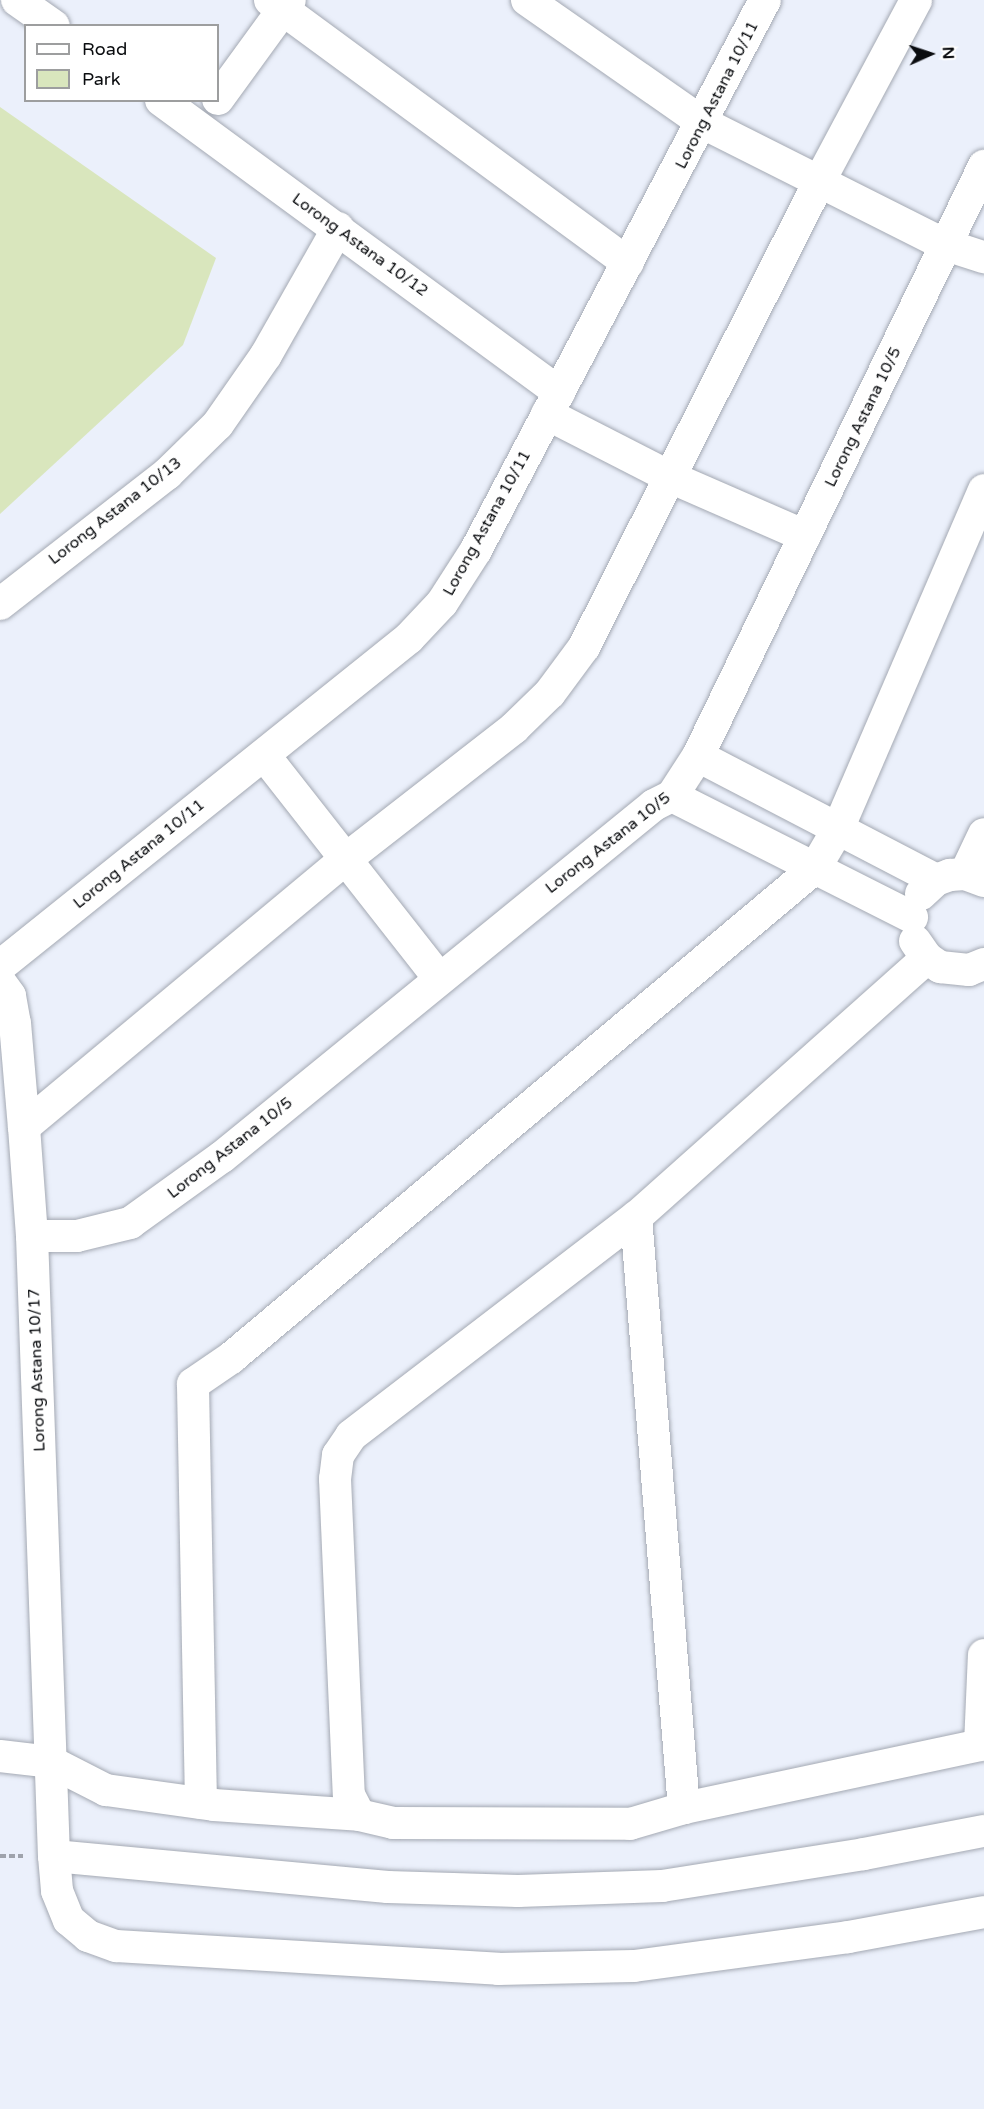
<!DOCTYPE html>
<style>
body{margin:0}
#map{position:relative;width:984px;height:2109px;overflow:hidden;background:#ebf0fb;font-family:"Varela Round",sans-serif}
div>[style]{position:absolute}
[style*='--x']{left:calc(var(--x)*1px);top:calc(var(--y)*1px);width:calc(var(--w)*1px);rotate:calc(var(--a)*1deg)}
.green>*{inset:0;background:#d9e6bd}
.path>*{height:4px;margin-top:-2px;transform-origin:0;background:repeating-linear-gradient(90deg,#9fa3ac 0 6px,transparent 0 9px)}
.roads{filter:drop-shadow(0 0 2px #a4a9b3) drop-shadow(0 0 2px #a4a9b3)}
.minor>*{height:32px;margin:-16px;padding:0 16px;transform-origin:16px;border-radius:16px;background:#fff}
span{translate:-50% -50%;white-space:nowrap;text-align:center;line-height:1.15;-webkit-text-stroke:4.5px #fff;paint-order:stroke}
.street-label{font-size:16px;color:#0a0c0f}
.legend{position:absolute;left:24px;top:24px;width:195px;height:78px;box-sizing:border-box;background:#fff;border:2px solid #9d9e9f;margin:0;padding:8px 10px;list-style:none;font-size:18px;color:#0a0c0f}
.legend li{display:flex;align-items:center;gap:12px;height:30px}
.legend b{width:30px;border:2px solid #9d9e9f}
.north{position:absolute;left:900px;top:24px;width:60px;height:60px;-webkit-text-stroke:4px #fff;paint-order:stroke;rotate:87deg;font-size:16px;font-weight:700;line-height:24px;text-align:center;color:#0a0c0f}
.north::after{content:'';display:block;margin:auto;width:21px;height:27px;background:#0a0c0f;clip-path:polygon(50% 0,100% 100%,50% 72%,0 100%)}
</style>
<div id="map">
<div class="green">
<i style="clip-path:polygon(0 107px,216px 258px,183px 345px,0 514px)"></i>
</div>
<div class="path">
<i style="--x:0;--y:1856;--w:23;--a:0"></i>
</div>
<div class="roads">
<div class="minor">
<i style="--x:17;--y:0;--w:45;--a:35.1"></i>
<i style="--x:270;--y:0;--w:444;--a:36.3"></i>
<i style="--x:527;--y:0;--w:215;--a:34.9"></i>
<i style="--x:703;--y:123;--w:272;--a:26.7"></i>
<i style="--x:946;--y:245;--w:40;--a:18"></i>
<i style="--x:218;--y:99;--w:122;--a:-54"></i>
<i style="--x:161;--y:100;--w:494;--a:36.3"></i>
<i style="--x:547;--y:414;--w:138;--a:27.1"></i>
<i style="--x:670;--y:477;--w:147;--a:23.6"></i>
<i style="--x:0;--y:604;--w:212;--a:-37.9"></i>
<i style="--x:167;--y:474;--w:71;--a:-44.4"></i>
<i style="--x:218;--y:424;--w:84;--a:-55.2"></i>
<i style="--x:266;--y:355;--w:146;--a:-60.4"></i>
<i style="--x:264;--y:755;--w:283;--a:51.9"></i>
<i style="--x:698;--y:756;--w:268;--a:27.5"></i>
<i style="--x:672;--y:796;--w:269;--a:26.8"></i>
<i style="--x:965;--y:874;--w:44;--a:-64.6"></i>
<i style="--x:921;--y:894;--w:21;--a:-43"></i>
<i style="--x:936;--y:880;--w:15;--a:-20"></i>
<i style="--x:950;--y:875;--w:15;--a:-4"></i>
<i style="--x:965;--y:874;--w:20;--a:20"></i>
<i style="--x:915;--y:941;--w:21;--a:55"></i>
<i style="--x:927;--y:958;--w:16;--a:35"></i>
<i style="--x:940;--y:967;--w:29;--a:6"></i>
<i style="--x:969;--y:970;--w:16;--a:-22"></i>
<i style="--x:927;--y:958;--w:390;--a:138.3"></i>
<i style="--x:636;--y:1217;--w:359;--a:142.5"></i>
<i style="--x:351;--y:1436;--w:23;--a:124"></i>
<i style="--x:338;--y:1455;--w:24;--a:97"></i>
<i style="--x:335;--y:1479;--w:316;--a:87.5"></i>
<i style="--x:349;--y:1795;--w:22;--a:63"></i>
<i style="--x:359;--y:1815;--w:35;--a:13"></i>
<i style="--x:393;--y:1823;--w:237;--a:0.2"></i>
<i style="--x:630;--y:1824;--w:56;--a:-16.5"></i>
<i style="--x:684;--y:1808;--w:307;--a:-12"></i>
<i style="--x:0;--y:966;--w:524;--a:-38.73"></i>
<i style="--x:409;--y:638;--w:48;--a:-46.7"></i>
<i style="--x:442;--y:603;--w:63;--a:-57.3"></i>
<i style="--x:476;--y:550;--w:621;--a:-62.28"></i>
<i style="--x:0;--y:982;--w:17;--a:54"></i>
<i style="--x:10;--y:996;--w:27;--a:80"></i>
<i style="--x:15;--y:1023;--w:104;--a:85.1"></i>
<i style="--x:24;--y:1127;--w:109;--a:85.8"></i>
<i style="--x:32;--y:1236;--w:620;--a:87.97"></i>
<i style="--x:54;--y:1856;--w:35;--a:85"></i>
<i style="--x:57;--y:1891;--w:31;--a:68"></i>
<i style="--x:69;--y:1920;--w:25;--a:40"></i>
<i style="--x:88;--y:1936;--w:30;--a:20"></i>
<i style="--x:116;--y:1946;--w:383;--a:3.4"></i>
<i style="--x:498;--y:1969;--w:136;--a:-1.3"></i>
<i style="--x:634;--y:1966;--w:216;--a:-7.7"></i>
<i style="--x:848;--y:1937;--w:138;--a:-10.4"></i>
<i style="--x:24;--y:1127;--w:419;--a:-39.8"></i>
<i style="--x:346;--y:859;--w:213;--a:-37.9"></i>
<i style="--x:514;--y:728;--w:50;--a:-44.2"></i>
<i style="--x:550;--y:693;--w:57;--a:-53.5"></i>
<i style="--x:584;--y:647;--w:521;--a:-63.19"></i>
<i style="--x:819;--y:182;--w:206;--a:-61.9"></i>
<i style="--x:636;--y:1217;--w:593;--a:85.36"></i>
<i style="--x:32;--y:1236;--w:45;--a:0"></i>
<i style="--x:77;--y:1236;--w:55;--a:-13.8"></i>
<i style="--x:130;--y:1223;--w:113;--a:-35.7"></i>
<i style="--x:222;--y:1157;--w:557;--a:-39.17"></i>
<i style="--x:654;--y:805;--w:20;--a:-27"></i>
<i style="--x:672;--y:796;--w:48;--a:-57"></i>
<i style="--x:698;--y:756;--w:656;--a:-64.14"></i>
<i style="--x:980;--y:1745;--w:90;--a:-87.5"></i>
<i style="--x:0;--y:1756;--w:51;--a:6.7"></i>
<i style="--x:51;--y:1762;--w:62;--a:27"></i>
<i style="--x:106;--y:1790;--w:109;--a:7.9"></i>
<i style="--x:214;--y:1805;--w:145;--a:3.9"></i>
<i style="--x:201;--y:1803;--w:419;--a:-91.1"></i>
<i style="--x:193;--y:1384;--w:46;--a:-34.4"></i>
<i style="--x:231;--y:1358;--w:762;--a:-40"></i>
<i style="--x:815;--y:868;--w:45;--a:-59.5"></i>
<i style="--x:838;--y:829;--w:369;--a:-66.7"></i>
<i style="--x:54;--y:1856;--w:335;--a:5.3"></i>
<i style="--x:388;--y:1887;--w:130;--a:1.8"></i>
<i style="--x:518;--y:1891;--w:144;--a:-2"></i>
<i style="--x:662;--y:1886;--w:205;--a:-9"></i>
<i style="--x:864;--y:1854;--w:122;--a:-10.9"></i>
</div>
</div>
<div class="street-label">
<span style="left:717px;top:95px;rotate:-63deg">Lorong Astana 10/11</span>
<span style="left:360px;top:245px;rotate:36deg">Lorong Astana 10/12</span>
<span style="left:863px;top:417px;rotate:-64deg">Lorong Astana 10/5</span>
<span style="left:115px;top:511px;rotate:-38deg">Lorong Astana 10/13</span>
<span style="left:487px;top:523px;rotate:-61deg">Lorong Astana 10/11</span>
<span style="left:608px;top:843px;rotate:-38deg">Lorong Astana 10/5</span>
<span style="left:139px;top:854px;rotate:-39deg">Lorong Astana 10/11</span>
<span style="left:230px;top:1148px;rotate:-38deg">Lorong Astana 10/5</span>
<span style="left:37px;top:1370px;rotate:-92deg">Lorong Astana 10/17</span>
</div>
<ul class="legend">
<li><b style="height:8px;background:#fff"></b>Road</li>
<li><b style="height:16px;background:#d9e6bd"></b>Park</li>
</ul>
<div class="north">N</div>
</div>
